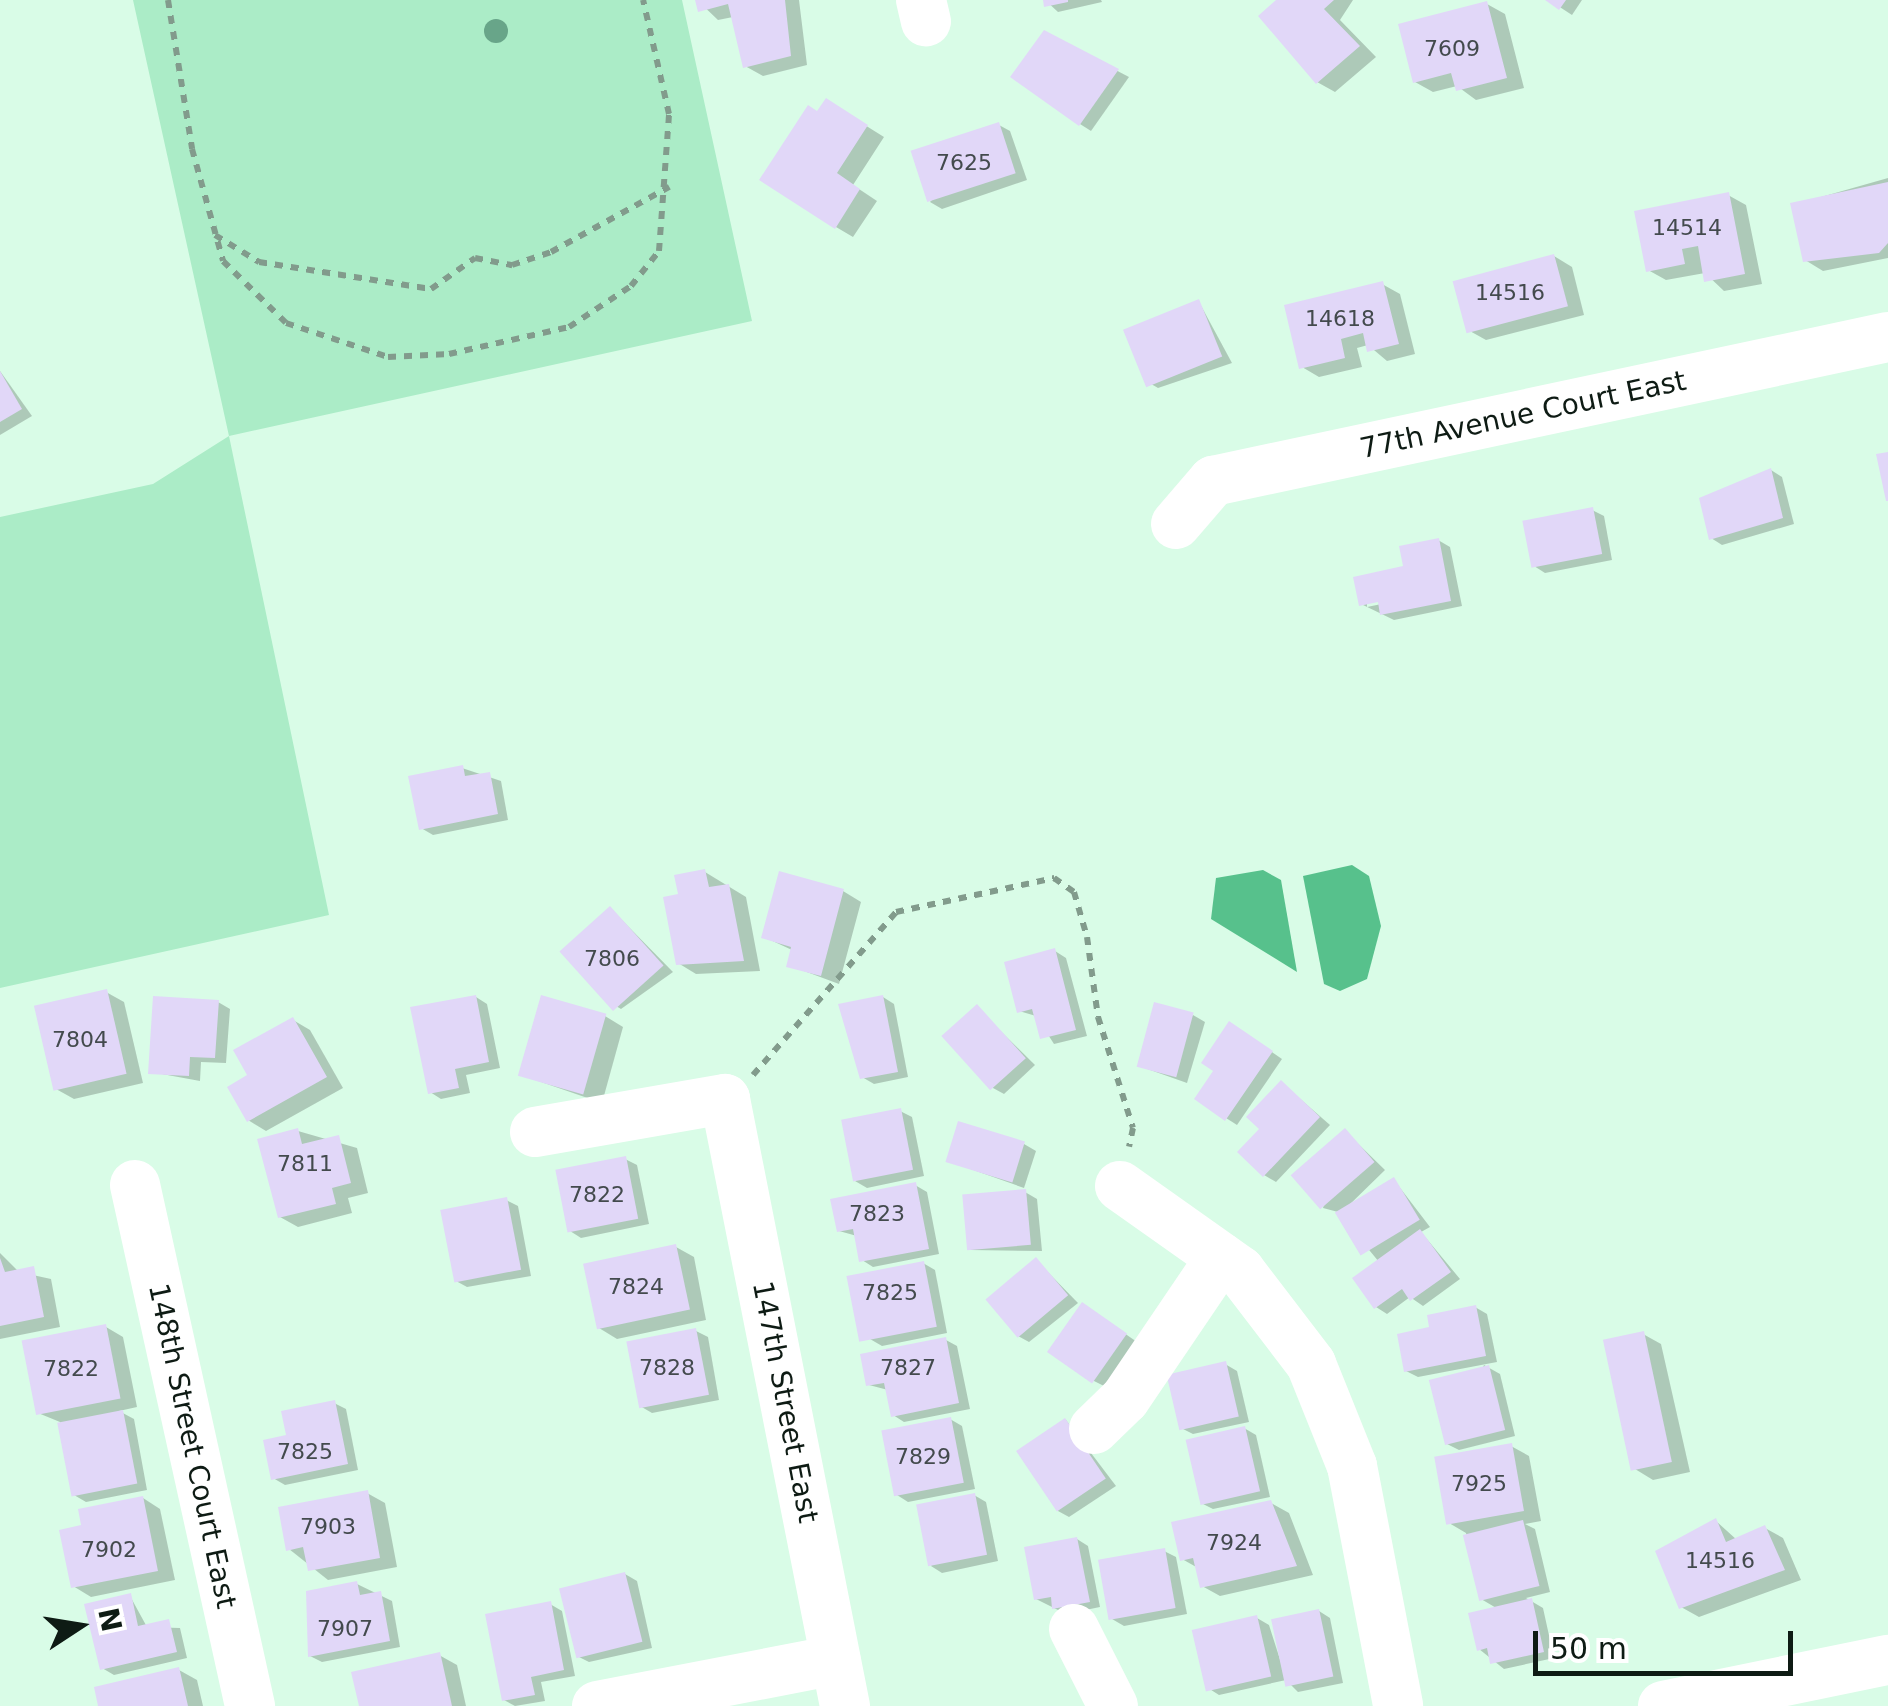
<!DOCTYPE html>
<style>
body{margin:0}
#map{position:relative;width:1888px;height:1706px;overflow:hidden;background:#d9fce7;font-family:"DejaVu Sans",sans-serif}
div>[style]{position:absolute}
[style*='--x']{left:calc(var(--x)*1px);top:calc(var(--y)*1px);width:calc(var(--w)*1px);rotate:calc(var(--a)*1deg)}
.green>*{inset:0;background:#abecc7}
.water>*{inset:0;background:#57c18c}
.shadow>*{inset:0;background:#0003}
.building>*{inset:0;background:#e1d7f8;transform-origin:0 0}
.path>*{height:6px;margin-top:-3px;transform-origin:0;background:repeating-linear-gradient(90deg,#829b8c 0 8px,transparent 0 16px)}
.minor>*{height:50px;margin:-25px;padding:0 25px;transform-origin:25px;border-radius:25px;background:#fff}
.trees>*{width:24px;height:24px;margin:-12px;border-radius:50%;background:#68a589}
span{translate:-50% -50%;white-space:nowrap;text-align:center;line-height:1.15;-webkit-text-stroke:8px #fff;paint-order:stroke}
.number-label{font-size:22px;color:#434a4d}
.number-label span{-webkit-text-stroke-width:0}
.street-label{font-size:28px;color:#0e1b14}
.north{position:absolute;left:30px;top:1576px;width:100px;height:100px;-webkit-text-stroke:8px #fff;paint-order:stroke;rotate:78deg;font-size:28px;font-weight:700;line-height:40px;text-align:center;color:#0e1b14}
.north::after{content:'';display:block;margin:auto;width:35px;height:45px;background:#0e1b14;clip-path:polygon(50% 0,100% 100%,50% 72%,0 100%)}
.scale{position:absolute;left:1533px;top:1631px;width:260px;height:45px;box-sizing:border-box;border:5px solid #0e1b14;border-top:0;padding-left:12px;font-size:30px;line-height:35px;white-space:nowrap;color:#0e1b14;-webkit-text-stroke:8px #fff;paint-order:stroke}
</style>
<div id="map">
<div class="green">
<i style="clip-path:polygon(133px 0,682px 0,752px 321px,229px 436px,329px 915px,0 988px,0 517px,153px 484px,229px 436px)"></i>
</div>
<div class="water">
<i style="clip-path:polygon(1352px 865px,1369px 876px,1381px 926px,1367px 979px,1340px 991px,1324px 984px,1303px 876px)"></i>
<i style="clip-path:polygon(1263px 870px,1281px 880px,1297px 972px,1211px 919px,1216px 878px)"></i>
</div>
<div class="shadow">
<i style="clip-path:polygon(697px 0,799px 0,807px 65px,763px 76px,745px 66px,733px 17px,718px 20px)"></i>
<i style="clip-path:polygon(1045px 0,1101px 0,1102px 2px,1058px 12px)"></i>
<i style="clip-path:polygon(1280px 0,1353px 0,1340px 20px,1376px 57px,1335px 92px,1317px 82px)"></i>
<i style="clip-path:polygon(1549px 0,1582px 0,1572px 15px)"></i>
<i style="clip-path:polygon(1487px 4px,1505px 14px,1524px 88px,1476px 100px,1457px 86px,1433px 92px,1415px 82px)"></i>
<i style="clip-path:polygon(1045px 33px,1129px 77px,1091px 131px,1080px 124px)"></i>
<i style="clip-path:polygon(844px 112px,884px 137px,853px 185px,877px 201px,853px 237px,836px 227px,819px 114px)"></i>
<i style="clip-path:polygon(999px 125px,1010px 131px,1027px 180px,942px 209px,930px 202px)"></i>
<i style="clip-path:polygon(1888px 178px,1888px 258px,1823px 271px,1805px 260px,1793px 205px)"></i>
<i style="clip-path:polygon(1728px 195px,1746px 205px,1762px 284px,1724px 291px,1705px 273px,1666px 280px,1648px 270px)"></i>
<i style="clip-path:polygon(1554px 256px,1572px 267px,1584px 315px,1486px 340px,1468px 330px)"></i>
<i style="clip-path:polygon(1382px 284px,1400px 294px,1415px 354px,1387px 361px,1368px 345px,1357px 348px,1362px 367px,1319px 377px,1302px 367px)"></i>
<i style="clip-path:polygon(1199px 302px,1232px 363px,1158px 388px,1146px 381px)"></i>
<i style="clip-path:polygon(0 371px,32px 416px,0 435px)"></i>
<i style="clip-path:polygon(1771px 470px,1782px 477px,1794px 524px,1722px 545px,1711px 538px)"></i>
<i style="clip-path:polygon(1592px 510px,1604px 516px,1612px 560px,1545px 573px,1534px 566px)"></i>
<i style="clip-path:polygon(evenodd,1438px 540px,1450px 547px,1462px 606px,1394px 620px,1361px 604px,1438px 540px,1367px 602px,1391px 602px,1367px 607px,1367px 602px)"></i>
<i style="clip-path:polygon(462px 768px,501px 781px,508px 820px,433px 835px,421px 828px)"></i>
<i style="clip-path:polygon(705px 872px,746px 897px,760px 971px,696px 974px,678px 963px)"></i>
<i style="clip-path:polygon(843px 891px,861px 902px,839px 984px,788px 965px,792px 950px,764px 937px)"></i>
<i style="clip-path:polygon(611px 909px,673px 972px,621px 1009px,609px 1002px)"></i>
<i style="clip-path:polygon(1055px 951px,1066px 958px,1087px 1036px,1054px 1044px,1036px 1016px,1019px 1011px)"></i>
<i style="clip-path:polygon(106px 992px,124px 1002px,143px 1083px,74px 1099px,56px 1089px)"></i>
<i style="clip-path:polygon(476px 997px,487px 1004px,500px 1068px,466px 1075px,470px 1093px,441px 1099px,430px 1092px)"></i>
<i style="clip-path:polygon(883px 997px,894px 1004px,908px 1077px,874px 1084px,862px 1077px)"></i>
<i style="clip-path:polygon(218px 1002px,230px 1009px,226px 1063px,201px 1062px,200px 1081px,151px 1072px)"></i>
<i style="clip-path:polygon(977px 1008px,1035px 1065px,1004px 1094px,993px 1088px)"></i>
<i style="clip-path:polygon(1193px 1015px,1205px 1022px,1187px 1083px,1139px 1066px)"></i>
<i style="clip-path:polygon(605px 1016px,623px 1027px,602px 1103px,521px 1075px)"></i>
<i style="clip-path:polygon(293px 1020px,310px 1030px,343px 1088px,266px 1131px,248px 1120px,251px 1076px)"></i>
<i style="clip-path:polygon(1241px 1031px,1282px 1059px,1237px 1125px,1226px 1118px)"></i>
<i style="clip-path:polygon(1282px 1083px,1330px 1125px,1276px 1182px,1264px 1175px,1262px 1129px)"></i>
<i style="clip-path:polygon(900px 1111px,912px 1117px,924px 1176px,867px 1188px,855px 1181px)"></i>
<i style="clip-path:polygon(298px 1131px,357px 1148px,368px 1193px,348px 1198px,352px 1213px,298px 1227px,280px 1217px)"></i>
<i style="clip-path:polygon(1345px 1131px,1385px 1170px,1342px 1212px,1394px 1180px,1430px 1227px,1421px 1232px,1460px 1279px,1423px 1306px,1410px 1297px,1387px 1314px,1376px 1307px,1379px 1262px,1338px 1212px,1323px 1208px)"></i>
<i style="clip-path:polygon(1024px 1144px,1036px 1151px,1024px 1188px,948px 1161px)"></i>
<i style="clip-path:polygon(625px 1159px,637px 1165px,649px 1224px,581px 1238px,570px 1231px)"></i>
<i style="clip-path:polygon(915px 1185px,927px 1192px,939px 1254px,873px 1267px,862px 1260px,857px 1236px,839px 1231px)"></i>
<i style="clip-path:polygon(1025px 1192px,1037px 1199px,1042px 1251px,970px 1250px)"></i>
<i style="clip-path:polygon(506px 1200px,518px 1206px,531px 1276px,467px 1287px,456px 1281px)"></i>
<i style="clip-path:polygon(676px 1247px,694px 1257px,706px 1320px,617px 1339px,599px 1328px)"></i>
<i style="clip-path:polygon(0 1253px,19px 1272px,51px 1279px,60px 1327px,0 1339px)"></i>
<i style="clip-path:polygon(1036px 1260px,1078px 1303px,1029px 1342px,1018px 1336px)"></i>
<i style="clip-path:polygon(923px 1263px,935px 1270px,947px 1333px,882px 1346px,870px 1339px)"></i>
<i style="clip-path:polygon(1475px 1307px,1487px 1314px,1497px 1362px,1418px 1377px,1406px 1371px,1432px 1329px)"></i>
<i style="clip-path:polygon(1094px 1312px,1137px 1342px,1106px 1387px,1094px 1381px)"></i>
<i style="clip-path:polygon(106px 1327px,123px 1337px,137px 1407px,119px 1411px,134px 1419px,147px 1490px,86px 1502px,74px 1495px,60px 1422px,38px 1413px)"></i>
<i style="clip-path:polygon(696px 1331px,708px 1337px,719px 1400px,652px 1413px,640px 1406px)"></i>
<i style="clip-path:polygon(1643px 1334px,1661px 1344px,1690px 1472px,1653px 1480px,1635px 1469px)"></i>
<i style="clip-path:polygon(946px 1340px,957px 1346px,970px 1409px,904px 1422px,893px 1415px,888px 1390px,869px 1385px)"></i>
<i style="clip-path:polygon(1225px 1364px,1237px 1371px,1249px 1422px,1193px 1434px,1181px 1428px)"></i>
<i style="clip-path:polygon(1484px 1365px,1500px 1374px,1515px 1436px,1459px 1450px,1447px 1444px)"></i>
<i style="clip-path:polygon(334px 1403px,346px 1409px,358px 1470px,285px 1485px,273px 1478px,289px 1437px)"></i>
<i style="clip-path:polygon(950px 1419px,962px 1426px,975px 1489px,908px 1502px,897px 1495px)"></i>
<i style="clip-path:polygon(1066px 1420px,1116px 1486px,1069px 1517px,1058px 1511px)"></i>
<i style="clip-path:polygon(1244px 1428px,1256px 1435px,1270px 1497px,1213px 1509px,1201px 1503px)"></i>
<i style="clip-path:polygon(1511px 1446px,1529px 1456px,1541px 1521px,1525px 1524px,1535px 1529px,1550px 1592px,1526px 1598px,1543px 1608px,1554px 1658px,1504px 1669px,1479px 1649px,1498px 1609px,1481px 1599px,1466px 1533px,1449px 1523px)"></i>
<i style="clip-path:polygon(367px 1493px,385px 1503px,397px 1567px,328px 1580px,289px 1549px)"></i>
<i style="clip-path:polygon(974px 1495px,986px 1502px,998px 1561px,942px 1573px,931px 1566px)"></i>
<i style="clip-path:polygon(143px 1498px,160px 1509px,175px 1580px,91px 1597px,73px 1586px,84px 1527px)"></i>
<i style="clip-path:polygon(1271px 1503px,1289px 1513px,1313px 1575px,1220px 1596px,1202px 1586px,1198px 1568px,1182px 1559px)"></i>
<i style="clip-path:polygon(1716px 1521px,1737px 1540px,1765px 1528px,1783px 1538px,1801px 1580px,1699px 1617px,1681px 1607px)"></i>
<i style="clip-path:polygon(1077px 1539px,1088px 1546px,1100px 1607px,1066px 1614px,1036px 1599px)"></i>
<i style="clip-path:polygon(1164px 1551px,1176px 1557px,1187px 1614px,1124px 1626px,1112px 1619px)"></i>
<i style="clip-path:polygon(625px 1574px,637px 1581px,652px 1648px,589px 1662px,577px 1656px)"></i>
<i style="clip-path:polygon(357px 1584px,392px 1601px,400px 1647px,322px 1662px,310px 1656px)"></i>
<i style="clip-path:polygon(130px 1596px,147px 1627px,180px 1628px,187px 1658px,114px 1675px,102px 1668px)"></i>
<i style="clip-path:polygon(550px 1604px,562px 1611px,575px 1676px,541px 1682px,545px 1701px,515px 1706px,504px 1700px)"></i>
<i style="clip-path:polygon(1319px 1611px,1330px 1618px,1343px 1683px,1298px 1692px,1286px 1680px,1219px 1695px,1208px 1688px,1257px 1618px,1269px 1625px,1284px 1672px)"></i>
<i style="clip-path:polygon(439px 1655px,457px 1665px,466px 1706px,361px 1706px)"></i>
<i style="clip-path:polygon(179px 1670px,197px 1680px,203px 1706px,101px 1706px)"></i>
</div>
<div class="building">
<i style="clip-path:polygon(695px 0,785px 0,791px 56px,743px 68px,728px 4px,698px 12px)"></i>
<i style="clip-path:polygon(1043px 0,1068px 0,1068px 2px,1044px 7px)"></i>
<i style="clip-path:polygon(1276px 0,1334px 0,1324px 9px,1360px 46px,1316px 84px,1258px 16px)"></i>
<i style="clip-path:polygon(1545px 0,1566px 0,1559px 10px)"></i>
<i style="clip-path:polygon(1487px 1px,1507px 78px,1456px 91px,1451px 73px,1413px 83px,1398px 24px)"></i>
<i style="clip-path:polygon(1044px 30px,1119px 69px,1079px 126px,1010px 77px)"></i>
<i style="clip-path:polygon(826px 98px,868px 125px,837px 173px,860px 189px,835px 229px,759px 180px,808px 105px,817px 111px)"></i>
<i style="left:999px;top:122px;width:54px;height:93px;rotate:72deg"></i>
<i style="clip-path:polygon(1888px 182px,1888px 243px,1879px 253px,1803px 262px,1790px 203px)"></i>
<i style="clip-path:polygon(1729px 192px,1745px 274px,1704px 282px,1698px 246px,1682px 249px,1685px 264px,1646px 272px,1634px 211px)"></i>
<i style="left:1554px;top:254px;width:54px;height:105px;rotate:75deg"></i>
<i style="clip-path:polygon(1383px 281px,1399px 344px,1367px 352px,1363px 333px,1341px 339px,1345px 358px,1299px 369px,1284px 305px)"></i>
<i style="left:1199px;top:299px;width:62px;height:82px;rotate:68deg"></i>
<i style="clip-path:polygon(0 371px,22px 409px,0 422px)"></i>
<i style="clip-path:polygon(1888px 452px,1888px 501px,1886px 501px,1876px 454px)"></i>
<i style="clip-path:polygon(1771px 468px,1783px 518px,1709px 540px,1699px 498px)"></i>
<i style="left:1593px;top:507px;width:48px;height:72px;rotate:79deg"></i>
<i style="clip-path:polygon(1439px 538px,1451px 601px,1380px 615px,1378px 602px,1359px 606px,1353px 577px,1403px 566px,1399px 546px)"></i>
<i style="clip-path:polygon(463px 765px,465px 776px,490px 772px,498px 814px,419px 830px,408px 776px)"></i>
<i style="clip-path:polygon(705px 869px,709px 887px,729px 884px,744px 961px,676px 965px,663px 897px,678px 894px,674px 875px)"></i>
<i style="clip-path:polygon(779px 871px,844px 889px,821px 976px,786px 967px,791px 947px,761px 938px)"></i>
<i style="left:610px;top:906px;width:80px;height:68px;rotate:48deg"></i>
<i style="clip-path:polygon(1055px 948px,1076px 1030px,1040px 1039px,1032px 1009px,1017px 1013px,1004px 962px)"></i>
<i style="left:107px;top:989px;width:87px;height:75px;rotate:77deg"></i>
<i style="clip-path:polygon(476px 995px,489px 1062px,455px 1069px,459px 1088px,428px 1094px,410px 1007px)"></i>
<i style="left:541px;top:995px;width:68px;height:84px;rotate:16deg"></i>
<i style="clip-path:polygon(883px 995px,898px 1072px,860px 1079px,838px 1004px)"></i>
<i style="clip-path:polygon(153px 996px,219px 1000px,215px 1058px,190px 1057px,189px 1076px,148px 1074px)"></i>
<i style="left:1154px;top:1002px;width:41px;height:67px;rotate:15deg"></i>
<i style="left:977px;top:1004px;width:73px;height:48px;rotate:48deg"></i>
<i style="clip-path:polygon(293px 1017px,327px 1077px,247px 1122px,227px 1087px,247px 1075px,233px 1050px)"></i>
<i style="clip-path:polygon(1229px 1021px,1273px 1051px,1225px 1121px,1194px 1099px,1213px 1071px,1201px 1063px)"></i>
<i style="clip-path:polygon(1281px 1080px,1320px 1117px,1263px 1177px,1237px 1152px,1259px 1129px,1246px 1117px)"></i>
<i style="left:901px;top:1108px;width:63px;height:61px;rotate:79deg"></i>
<i style="left:958px;top:1121px;width:70px;height:43px;rotate:17deg"></i>
<i style="clip-path:polygon(298px 1128px,302px 1144px,339px 1135px,351px 1183px,332px 1188px,336px 1204px,278px 1218px,257px 1139px)"></i>
<i style="left:1345px;top:1128px;width:45px;height:72px;rotate:49deg"></i>
<i style="left:626px;top:1156px;width:64px;height:72px;rotate:79deg"></i>
<i style="left:1394px;top:1177px;width:50px;height:69px;rotate:59deg"></i>
<i style="clip-path:polygon(916px 1182px,929px 1249px,859px 1262px,853px 1229px,837px 1232px,830px 1199px)"></i>
<i style="left:1026px;top:1189px;width:56px;height:64px;rotate:85deg"></i>
<i style="left:507px;top:1197px;width:74px;height:68px;rotate:79deg"></i>
<i style="clip-path:polygon(1420px 1229px,1451px 1272px,1410px 1301px,1402px 1289px,1374px 1309px,1352px 1278px)"></i>
<i style="left:676px;top:1244px;width:67px;height:95px;rotate:78deg"></i>
<i style="left:1036px;top:1257px;width:50px;height:66px;rotate:50deg"></i>
<i style="clip-path:polygon(0 1258px,5px 1272px,34px 1266px,44px 1317px,0 1326px)"></i>
<i style="left:924px;top:1261px;width:67px;height:79px;rotate:79deg"></i>
<i style="left:1082px;top:1302px;width:55px;height:61px;rotate:35deg"></i>
<i style="clip-path:polygon(1476px 1305px,1486px 1356px,1404px 1372px,1397px 1334px,1429px 1327px,1427px 1315px)"></i>
<i style="left:106px;top:1324px;width:76px;height:86px;rotate:79deg"></i>
<i style="left:696px;top:1328px;width:68px;height:71px;rotate:79deg"></i>
<i style="left:1644px;top:1331px;width:134px;height:42px;rotate:78deg"></i>
<i style="clip-path:polygon(946px 1337px,959px 1403px,891px 1417px,884px 1383px,866px 1386px,860px 1354px)"></i>
<i style="left:1226px;top:1361px;width:57px;height:61px;rotate:77deg"></i>
<i style="left:1489px;top:1365px;width:67px;height:62px;rotate:76deg"></i>
<i style="clip-path:polygon(335px 1400px,348px 1464px,271px 1480px,263px 1440px,286px 1435px,281px 1411px)"></i>
<i style="left:123px;top:1410px;width:75px;height:67px;rotate:79deg"></i>
<i style="left:951px;top:1417px;width:67px;height:71px;rotate:79deg"></i>
<i style="left:1065px;top:1418px;width:73px;height:59px;rotate:56deg"></i>
<i style="left:1245px;top:1426px;width:67px;height:61px;rotate:77deg"></i>
<i style="left:1512px;top:1443px;width:69px;height:79px;rotate:80deg"></i>
<i style="clip-path:polygon(368px 1490px,380px 1558px,308px 1571px,303px 1547px,286px 1551px,278px 1507px)"></i>
<i style="left:975px;top:1493px;width:63px;height:60px;rotate:79deg"></i>
<i style="clip-path:polygon(143px 1496px,158px 1571px,71px 1588px,59px 1530px,81px 1525px,78px 1509px)"></i>
<i style="clip-path:polygon(1271px 1500px,1297px 1566px,1200px 1588px,1193px 1558px,1180px 1561px,1171px 1522px)"></i>
<i style="clip-path:polygon(1716px 1518px,1726px 1542px,1765px 1525px,1785px 1570px,1679px 1609px,1655px 1551px)"></i>
<i style="left:1523px;top:1520px;width:68px;height:62px;rotate:76deg"></i>
<i style="clip-path:polygon(1077px 1537px,1090px 1602px,1052px 1609px,1051px 1597px,1034px 1600px,1024px 1547px)"></i>
<i style="left:1165px;top:1548px;width:61px;height:68px;rotate:80deg"></i>
<i style="left:625px;top:1572px;width:72px;height:68px;rotate:76deg"></i>
<i style="clip-path:polygon(357px 1581px,360px 1595px,381px 1591px,390px 1641px,308px 1657px,306px 1591px)"></i>
<i style="clip-path:polygon(131px 1593px,138px 1626px,169px 1619px,177px 1652px,100px 1670px,84px 1604px)"></i>
<i style="clip-path:polygon(1532px 1598px,1544px 1652px,1490px 1664px,1487px 1648px,1477px 1651px,1468px 1613px)"></i>
<i style="clip-path:polygon(551px 1601px,564px 1670px,531px 1677px,535px 1695px,502px 1701px,485px 1614px)"></i>
<i style="left:1319px;top:1609px;width:69px;height:49px;rotate:78deg"></i>
<i style="left:1257px;top:1615px;width:63px;height:67px;rotate:77deg"></i>
<i style="clip-path:polygon(440px 1652px,452px 1706px,359px 1706px,351px 1672px)"></i>
<i style="clip-path:polygon(179px 1667px,188px 1706px,98px 1706px,94px 1687px)"></i>
</div>
<div class="path">
<i style="--x:168;--y:0;--w:151;--a:80.8"></i>
<i style="--x:192;--y:149;--w:116;--a:74.5"></i>
<i style="--x:223;--y:261;--w:88;--a:44.5"></i>
<i style="--x:286;--y:323;--w:108;--a:18.4"></i>
<i style="--x:388;--y:357;--w:61;--a:-2.8"></i>
<i style="--x:449;--y:354;--w:123;--a:-12.7"></i>
<i style="--x:569;--y:327;--w:74;--a:-33.5"></i>
<i style="--x:631;--y:286;--w:45;--a:-51.3"></i>
<i style="--x:659;--y:251;--w:137;--a:-85.8"></i>
<i style="--x:669;--y:114;--w:117;--a:-102.8"></i>
<i style="--x:215;--y:235;--w:52;--a:31.5"></i>
<i style="--x:259;--y:262;--w:174;--a:8.9"></i>
<i style="--x:431;--y:289;--w:54;--a:-35.2"></i>
<i style="--x:475;--y:258;--w:38;--a:11"></i>
<i style="--x:512;--y:265;--w:41;--a:-18.4"></i>
<i style="--x:551;--y:252;--w:135;--a:-28.8"></i>
<i style="--x:753;--y:1075;--w:217;--a:-48.7"></i>
<i style="--x:896;--y:912;--w:162;--a:-12.1"></i>
<i style="--x:1054;--y:878;--w:24;--a:35"></i>
<i style="--x:1074;--y:892;--w:47;--a:73.9"></i>
<i style="--x:1087;--y:937;--w:81;--a:82.2"></i>
<i style="--x:1098;--y:1017;--w:116;--a:72.5"></i>
<i style="--x:1133;--y:1128;--w:19;--a:102"></i>
</div>
<div class="minor">
<i style="--x:921;--y:0;--w:22;--a:77"></i>
<i style="--x:1176;--y:524;--w:57;--a:-49.3"></i>
<i style="--x:1213;--y:481;--w:690;--a:-12.04"></i>
<i style="--x:535;--y:1132;--w:193;--a:-9.9"></i>
<i style="--x:725;--y:1099;--w:619;--a:78.82"></i>
<i style="--x:135;--y:1185;--w:534;--a:77.55"></i>
<i style="--x:1120;--y:1186;--w:147;--a:35.3"></i>
<i style="--x:1240;--y:1271;--w:117;--a:52.6"></i>
<i style="--x:1311;--y:1364;--w:110;--a:68.1"></i>
<i style="--x:1352;--y:1466;--w:244;--a:79.1"></i>
<i style="--x:1094;--y:1429;--w:43;--a:-44.1"></i>
<i style="--x:1125;--y:1399;--w:171;--a:-55.9"></i>
<i style="--x:1074;--y:1629;--w:86;--a:63.1"></i>
<i style="--x:597;--y:1706;--w:243;--a:-10.9"></i>
<i style="--x:1663;--y:1706;--w:230;--a:-11.6"></i>
</div>
<div class="trees">
<i style="left:496px;top:31px"></i>
</div>
<div class="number-label">
<span style="left:1452px;top:49px">7609</span>
<span style="left:964px;top:163px">7625</span>
<span style="left:1687px;top:228px">14514</span>
<span style="left:1510px;top:293px">14516</span>
<span style="left:1340px;top:319px">14618</span>
<span style="left:612px;top:959px">7806</span>
<span style="left:80px;top:1040px">7804</span>
<span style="left:305px;top:1164px">7811</span>
<span style="left:597px;top:1195px">7822</span>
<span style="left:877px;top:1214px">7823</span>
<span style="left:636px;top:1287px">7824</span>
<span style="left:890px;top:1293px">7825</span>
<span style="left:667px;top:1368px">7828</span>
<span style="left:908px;top:1368px">7827</span>
<span style="left:71px;top:1369px">7822</span>
<span style="left:305px;top:1452px">7825</span>
<span style="left:923px;top:1457px">7829</span>
<span style="left:1479px;top:1484px">7925</span>
<span style="left:328px;top:1527px">7903</span>
<span style="left:1234px;top:1543px">7924</span>
<span style="left:109px;top:1550px">7902</span>
<span style="left:1720px;top:1561px">14516</span>
<span style="left:345px;top:1629px">7907</span>
</div>
<div class="street-label">
<span style="left:1523px;top:415px;rotate:-12deg">77th Avenue Court East</span>
<span style="left:785px;top:1402px;rotate:79deg">147th Street East</span>
<span style="left:192px;top:1446px;rotate:78deg">148th Street Court East</span>
</div>
<div class="north">N</div>
<div class="scale">50 m</div>
</div>
